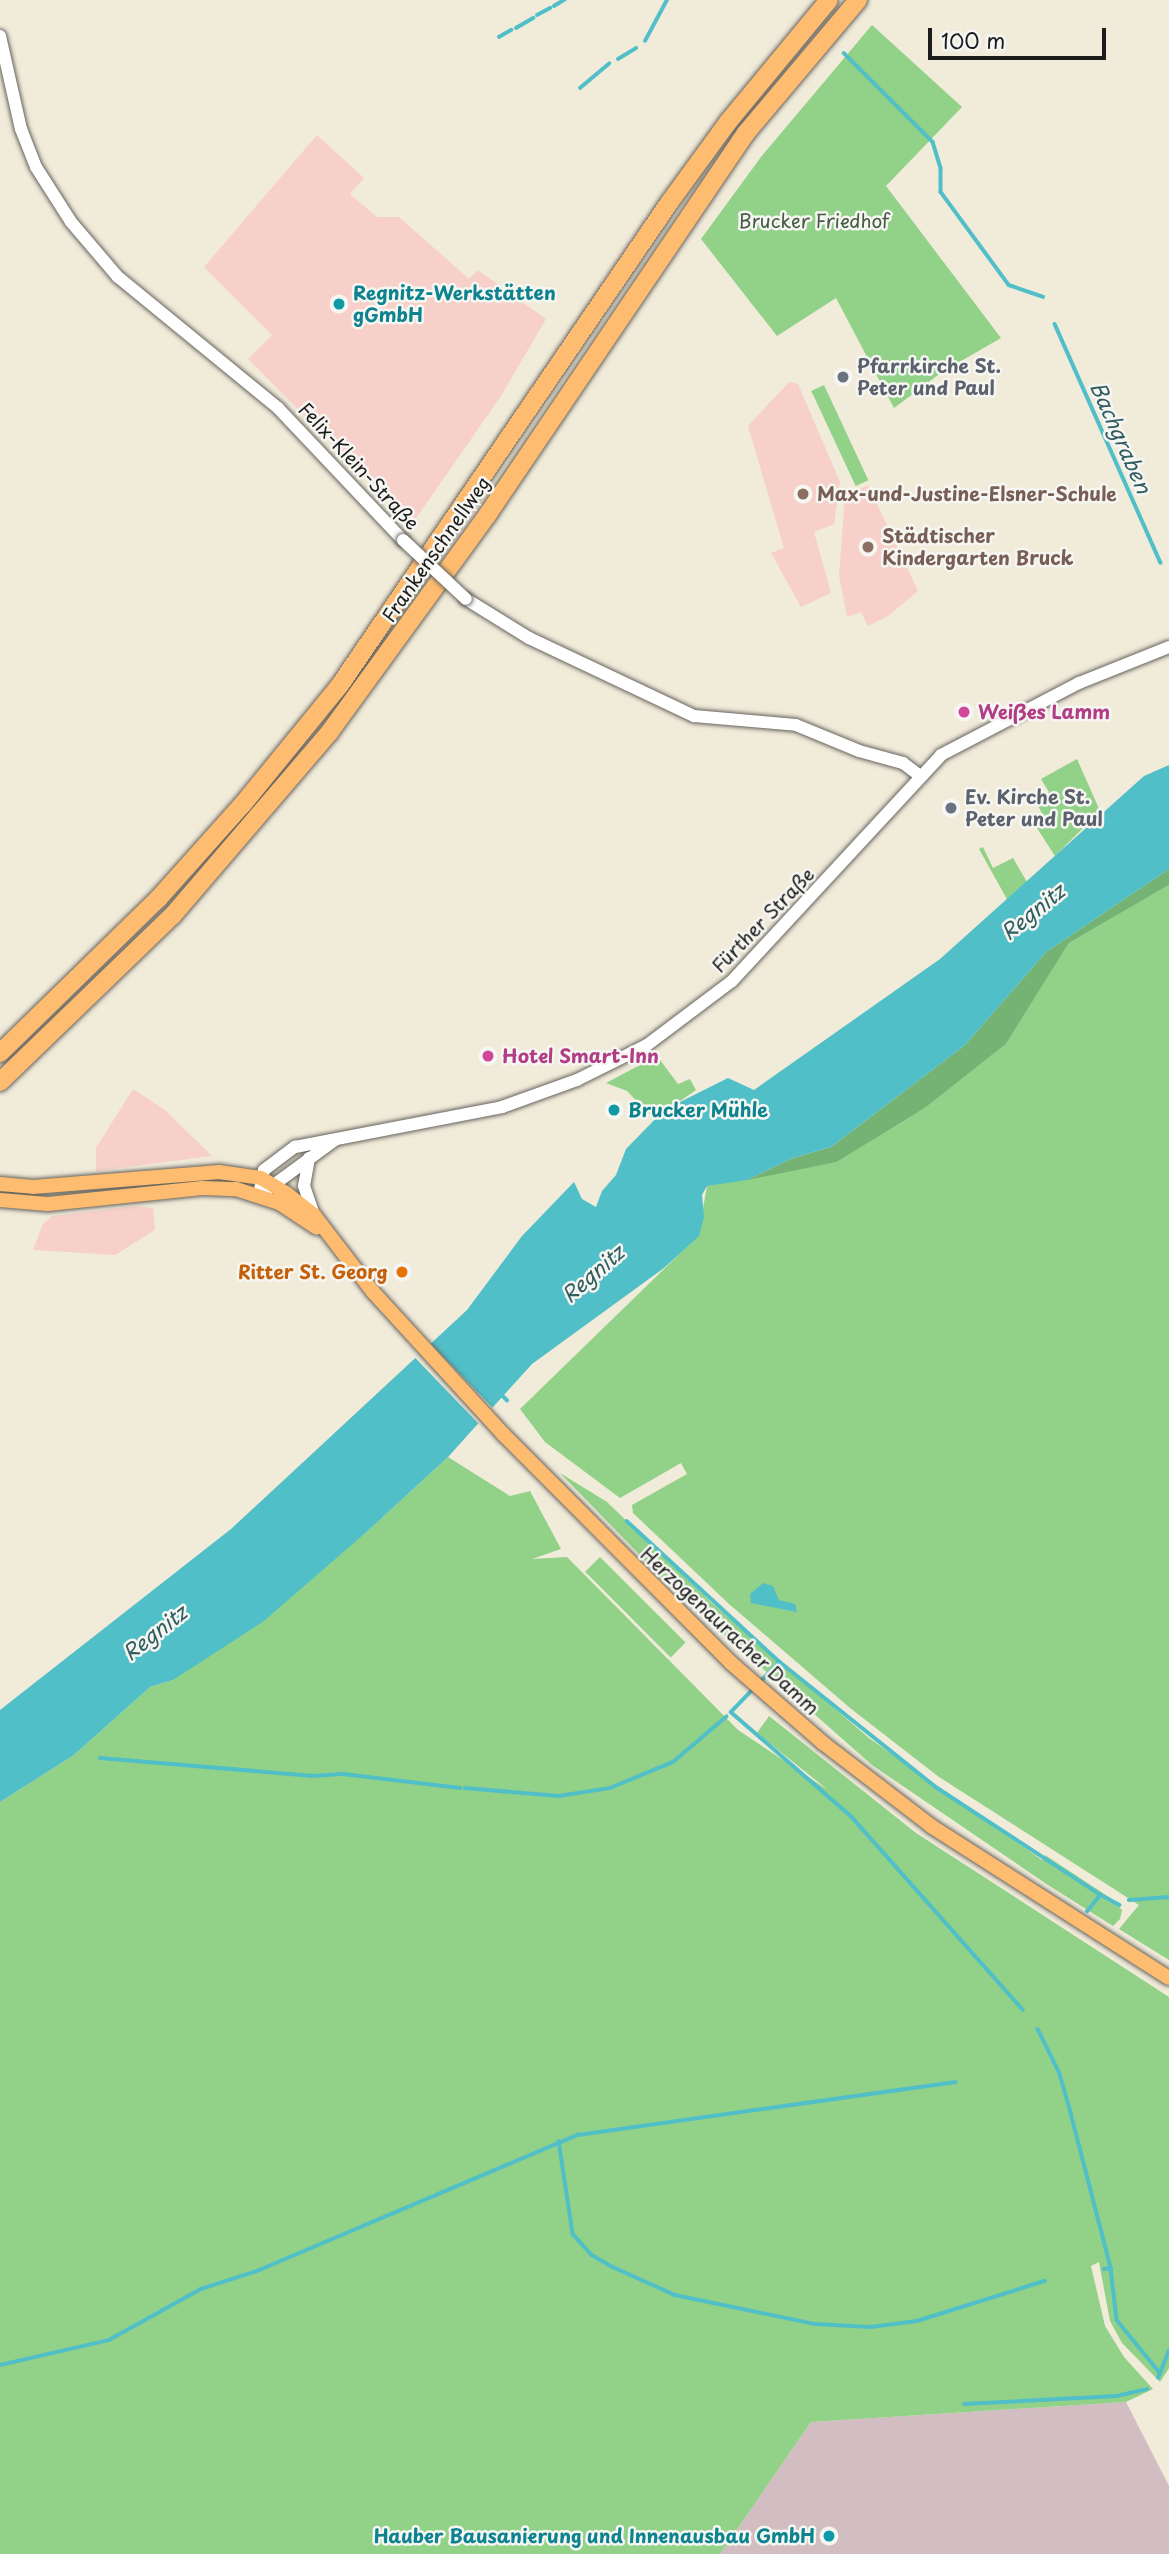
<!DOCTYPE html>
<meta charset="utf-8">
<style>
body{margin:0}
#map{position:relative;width:1169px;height:2554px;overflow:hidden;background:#f1ebda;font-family:"Playpen Sans",sans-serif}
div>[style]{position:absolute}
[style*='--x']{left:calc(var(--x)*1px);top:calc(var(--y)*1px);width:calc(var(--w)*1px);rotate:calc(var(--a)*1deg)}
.built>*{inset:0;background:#f7d0ca}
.industrial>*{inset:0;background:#d2bec2}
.green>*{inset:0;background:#91d188;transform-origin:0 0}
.forest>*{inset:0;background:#74b374}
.water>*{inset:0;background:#51bfc8}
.pier>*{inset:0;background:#f1ebda;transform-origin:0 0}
.stream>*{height:3.5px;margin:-1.75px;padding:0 1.75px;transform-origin:1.75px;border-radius:1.75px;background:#51bfc8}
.roads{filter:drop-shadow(0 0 2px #67645e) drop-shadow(0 0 2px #67645e)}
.minor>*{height:12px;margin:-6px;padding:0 6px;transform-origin:6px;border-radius:6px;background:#fff}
.major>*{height:14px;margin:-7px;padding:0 7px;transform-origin:7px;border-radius:7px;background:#febc70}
.highway>*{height:18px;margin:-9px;padding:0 9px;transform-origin:9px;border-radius:9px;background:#febc70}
.bridges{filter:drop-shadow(0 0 2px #67645e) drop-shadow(0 0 2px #67645e)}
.minor-bridge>*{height:12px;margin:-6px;padding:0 6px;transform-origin:6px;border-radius:6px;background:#fff}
.dots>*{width:19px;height:19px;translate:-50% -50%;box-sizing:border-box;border:4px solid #f6f6f2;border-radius:50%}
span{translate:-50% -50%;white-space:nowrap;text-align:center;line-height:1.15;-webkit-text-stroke:5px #f6f6f2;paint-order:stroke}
.park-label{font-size:19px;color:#455b42}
.culture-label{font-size:19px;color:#0d838f;font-weight:700}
.left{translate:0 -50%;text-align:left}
.right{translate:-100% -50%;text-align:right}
.worship-label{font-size:19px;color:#5b616d;font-weight:700}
.street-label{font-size:19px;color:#1c1c1c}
.education-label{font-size:19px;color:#785e54;font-weight:700}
.hotel-label{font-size:19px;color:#b23c85;font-weight:700}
.food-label{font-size:19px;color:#c56008;font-weight:700}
.water-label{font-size:21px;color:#315d61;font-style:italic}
.scale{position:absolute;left:928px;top:28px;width:178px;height:32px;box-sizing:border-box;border:4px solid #1c1c1c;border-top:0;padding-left:9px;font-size:21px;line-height:24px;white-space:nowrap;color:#1c1c1c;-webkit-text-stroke:5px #f6f6f2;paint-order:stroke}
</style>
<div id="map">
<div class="built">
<i style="clip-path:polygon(317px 135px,364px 178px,350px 194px,377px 217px,399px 217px,469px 279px,478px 270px,546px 319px,501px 396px,412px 524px,248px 359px,272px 335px,204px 267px)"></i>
<i style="clip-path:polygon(789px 382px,798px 384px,840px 482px,834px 524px,814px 532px,831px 593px,801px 607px,771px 553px,784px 548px,748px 426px)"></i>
<i style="clip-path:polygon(868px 485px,918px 591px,888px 616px,868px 626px,861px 612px,847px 617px,839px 575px,845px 497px)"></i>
<i style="clip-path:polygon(133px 1089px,165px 1110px,212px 1156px,96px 1171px,96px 1148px)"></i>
<i style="clip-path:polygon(136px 1206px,153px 1208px,155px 1230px,115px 1255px,33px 1250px,43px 1224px,52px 1216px)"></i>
</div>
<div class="industrial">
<i style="clip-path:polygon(1126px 2402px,1169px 2486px,1169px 2554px,720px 2554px,811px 2422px)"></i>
</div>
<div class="green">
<i style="clip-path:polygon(872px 25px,962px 107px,886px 186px,1001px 338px,942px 372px,894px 408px,836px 298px,777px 336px,701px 239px,761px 157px)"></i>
<i style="left:824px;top:385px;width:105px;height:14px;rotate:65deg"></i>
<i style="clip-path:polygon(1077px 759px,1100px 811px,1055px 856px,1035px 825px,1048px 825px,1035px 800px,1049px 792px,1041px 779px)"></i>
<i style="clip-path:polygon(983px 847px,993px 868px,1013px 858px,1027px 882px,1008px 901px,979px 849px)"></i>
<i style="clip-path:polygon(1169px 885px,1169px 1960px,1119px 1929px,1139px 1905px,939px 1777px,850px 1708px,729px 1604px,633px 1513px,632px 1505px,687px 1474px,681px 1463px,620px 1498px,545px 1442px,520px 1409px,698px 1236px,707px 1186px,837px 1162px,925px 1108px,1006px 1044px,1069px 943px)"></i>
<i style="clip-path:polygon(657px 1056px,678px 1084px,690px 1079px,696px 1090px,654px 1119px,627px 1091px,606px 1083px)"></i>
<i style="clip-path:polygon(448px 1457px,510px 1496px,530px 1491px,561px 1549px,532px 1559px,567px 1557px,738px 1730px,828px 1790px,757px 1733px,769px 1716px,916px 1833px,1169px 1997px,1169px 2368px,1160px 2382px,1122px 2343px,1110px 2321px,1099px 2262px,1091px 2266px,1105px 2326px,1124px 2357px,1153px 2389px,1126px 2402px,811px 2422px,720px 2554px,0 2554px,0 1802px,74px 1755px,150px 1687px,173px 1680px,371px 1528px)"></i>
<i style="clip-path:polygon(560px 1473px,607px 1502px,714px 1605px,869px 1738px,1042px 1860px,1045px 1855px,1112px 1899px,1122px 1910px,1120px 1919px,1113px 1926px,1048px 1885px,872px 1765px,678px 1594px)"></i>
<i style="left:600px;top:1557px;width:121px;height:21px;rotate:45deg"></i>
</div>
<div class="forest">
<i style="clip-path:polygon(1169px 869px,1169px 885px,1069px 943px,1006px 1044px,925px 1108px,837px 1162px,747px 1180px,793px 1158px,831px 1147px,965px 1045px,1046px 952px)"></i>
</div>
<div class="water">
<i style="clip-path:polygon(1169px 765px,1169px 869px,1046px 952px,965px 1045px,831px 1147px,793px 1158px,747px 1180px,707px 1186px,702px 1195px,704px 1217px,699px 1236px,664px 1268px,532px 1364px,448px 1457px,371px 1528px,264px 1621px,173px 1680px,150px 1687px,74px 1755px,0 1802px,0 1710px,231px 1529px,467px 1310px,522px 1236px,574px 1182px,582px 1199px,596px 1207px,602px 1191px,616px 1175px,626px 1149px,664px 1110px,728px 1078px,754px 1090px,940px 959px,1144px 776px)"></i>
<i style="clip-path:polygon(763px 1583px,773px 1586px,779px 1600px,795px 1604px,797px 1612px,751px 1603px,750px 1594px)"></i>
</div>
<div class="pier">
<i style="left:428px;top:1341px;width:96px;height:21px;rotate:46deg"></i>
</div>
<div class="stream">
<i style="--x:554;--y:6;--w:12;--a:-31"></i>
<i style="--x:537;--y:15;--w:15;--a:-28"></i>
<i style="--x:516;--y:28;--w:20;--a:-30"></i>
<i style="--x:499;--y:37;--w:14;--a:-30"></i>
<i style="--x:645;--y:41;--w:47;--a:-61.8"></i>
<i style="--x:844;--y:53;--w:126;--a:45"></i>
<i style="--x:933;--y:142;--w:27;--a:73"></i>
<i style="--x:941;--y:168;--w:24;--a:90"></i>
<i style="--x:941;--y:192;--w:115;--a:53.8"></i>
<i style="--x:1009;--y:285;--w:36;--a:19"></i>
<i style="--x:618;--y:59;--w:21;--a:-31"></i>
<i style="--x:580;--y:88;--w:38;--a:-40"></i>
<i style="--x:1055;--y:324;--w:261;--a:66.1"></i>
<i style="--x:503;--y:1396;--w:6;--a:45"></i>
<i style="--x:627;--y:1521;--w:208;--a:42.7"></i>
<i style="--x:780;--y:1662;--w:28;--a:134"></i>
<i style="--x:780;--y:1662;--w:200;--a:38.7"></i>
<i style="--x:936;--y:1787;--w:197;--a:33.2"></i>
<i style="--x:1101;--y:1895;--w:21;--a:129"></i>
<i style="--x:731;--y:1712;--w:159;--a:40.9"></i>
<i style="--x:851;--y:1816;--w:259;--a:48.4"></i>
<i style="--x:731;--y:1712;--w:35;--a:-46"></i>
<i style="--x:100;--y:1758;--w:214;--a:4.8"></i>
<i style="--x:313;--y:1776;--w:30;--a:-4"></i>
<i style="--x:343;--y:1774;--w:118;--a:6.8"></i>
<i style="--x:465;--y:1788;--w:94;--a:4.9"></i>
<i style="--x:559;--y:1796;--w:52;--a:-8.9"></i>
<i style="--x:610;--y:1788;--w:68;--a:-22.4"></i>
<i style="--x:673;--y:1762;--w:70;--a:-40.3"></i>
<i style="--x:1101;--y:1895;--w:21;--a:28"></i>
<i style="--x:1129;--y:1900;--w:40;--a:-4.3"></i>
<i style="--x:1038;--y:2029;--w:50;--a:63.9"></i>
<i style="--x:1060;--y:2074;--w:41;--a:74.2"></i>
<i style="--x:1071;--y:2113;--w:160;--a:75.5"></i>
<i style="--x:1111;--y:2268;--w:52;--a:83.4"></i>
<i style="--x:1117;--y:2320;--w:68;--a:50.9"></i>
<i style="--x:559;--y:2141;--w:94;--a:81.4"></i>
<i style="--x:573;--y:2234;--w:28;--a:48"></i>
<i style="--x:592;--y:2255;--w:24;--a:30"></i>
<i style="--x:613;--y:2267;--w:68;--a:24.3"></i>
<i style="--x:675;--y:2295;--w:143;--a:11.7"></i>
<i style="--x:815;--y:2324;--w:56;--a:3.1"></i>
<i style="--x:871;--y:2327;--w:46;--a:-7.4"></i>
<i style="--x:917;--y:2321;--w:134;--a:-17.4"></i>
<i style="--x:1104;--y:2269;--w:7;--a:-8"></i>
<i style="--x:0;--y:2365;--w:112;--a:-12.9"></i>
<i style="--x:109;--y:2340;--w:105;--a:-29"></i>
<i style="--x:201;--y:2289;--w:59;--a:-17.8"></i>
<i style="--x:257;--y:2271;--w:349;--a:-23"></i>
<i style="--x:578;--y:2135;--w:381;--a:-8"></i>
<i style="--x:1158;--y:2378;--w:29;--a:-68"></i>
<i style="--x:964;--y:2404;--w:153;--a:-3"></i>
<i style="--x:1117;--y:2396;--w:31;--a:-13"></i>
</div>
<div class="roads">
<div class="minor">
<i style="--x:0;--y:36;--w:95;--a:77.3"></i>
<i style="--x:21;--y:129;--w:41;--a:68.5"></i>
<i style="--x:36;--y:167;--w:65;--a:57.5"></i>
<i style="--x:71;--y:222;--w:72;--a:49.5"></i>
<i style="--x:118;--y:277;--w:207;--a:39.3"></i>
<i style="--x:278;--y:408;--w:182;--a:46.6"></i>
<i style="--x:466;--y:599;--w:74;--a:31.8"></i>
<i style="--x:529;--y:638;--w:183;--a:25.3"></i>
<i style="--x:694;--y:716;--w:102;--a:5"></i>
<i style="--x:796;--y:725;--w:68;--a:22.4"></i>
<i style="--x:859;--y:751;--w:46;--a:15.3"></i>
<i style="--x:903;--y:763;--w:20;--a:37"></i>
<i style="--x:309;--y:1158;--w:28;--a:100"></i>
<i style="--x:304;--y:1186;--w:31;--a:71"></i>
<i style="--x:268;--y:1189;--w:83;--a:-36.2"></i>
<i style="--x:259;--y:1195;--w:25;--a:-79"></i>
<i style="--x:264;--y:1170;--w:39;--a:-37"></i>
<i style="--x:295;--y:1147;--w:211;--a:-10.9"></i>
<i style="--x:502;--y:1107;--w:80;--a:-19.8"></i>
<i style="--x:577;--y:1080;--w:78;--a:-26.6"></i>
<i style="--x:647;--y:1045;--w:106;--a:-37"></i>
<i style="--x:732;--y:981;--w:308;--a:-47.2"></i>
<i style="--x:941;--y:755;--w:156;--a:-27.6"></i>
<i style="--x:1079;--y:683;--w:97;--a:-21.8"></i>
</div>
<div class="major">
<i style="--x:0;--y:1184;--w:33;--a:5"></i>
<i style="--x:33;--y:1187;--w:187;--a:-4.6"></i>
<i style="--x:219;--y:1172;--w:42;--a:8.1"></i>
<i style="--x:261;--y:1178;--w:29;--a:31"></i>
<i style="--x:286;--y:1193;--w:36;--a:38"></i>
<i style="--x:314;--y:1215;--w:97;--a:52.5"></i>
<i style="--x:373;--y:1292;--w:193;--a:47.5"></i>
<i style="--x:503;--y:1434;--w:323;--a:45.1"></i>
<i style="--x:731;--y:1663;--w:122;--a:41"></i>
<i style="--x:823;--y:1743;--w:136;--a:37.5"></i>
<i style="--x:931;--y:1826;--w:282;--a:32.6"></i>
<i style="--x:0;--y:1200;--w:48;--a:4.8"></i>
<i style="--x:48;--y:1204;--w:155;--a:-5.9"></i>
<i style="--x:202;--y:1188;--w:34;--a:2"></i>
<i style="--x:236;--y:1189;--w:45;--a:18"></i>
<i style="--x:279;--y:1203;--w:45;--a:33.3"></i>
</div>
<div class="highway">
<i style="--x:0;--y:1053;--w:221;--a:-44.3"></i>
<i style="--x:158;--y:899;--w:127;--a:-48.2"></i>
<i style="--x:243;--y:804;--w:154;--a:-50.8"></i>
<i style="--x:340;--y:685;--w:584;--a:-55.68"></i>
<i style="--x:669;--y:203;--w:100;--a:-53.9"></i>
<i style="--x:728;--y:122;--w:158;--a:-50.4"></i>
<i style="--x:0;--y:1082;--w:240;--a:-44"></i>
<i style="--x:173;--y:915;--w:240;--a:-49.4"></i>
<i style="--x:329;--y:733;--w:271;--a:-54"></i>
<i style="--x:488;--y:514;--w:460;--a:-55.9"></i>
<i style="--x:746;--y:133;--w:174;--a:-49.9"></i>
</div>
</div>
<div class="bridges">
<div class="minor-bridge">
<i style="--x:403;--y:540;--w:86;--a:43.1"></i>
</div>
</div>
<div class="dots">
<i style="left:339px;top:304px;background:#0f9aa8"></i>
<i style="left:843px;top:377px;background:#6b7280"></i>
<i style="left:803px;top:494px;background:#8d6e63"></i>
<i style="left:868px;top:547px;background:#8d6e63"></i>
<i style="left:964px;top:712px;background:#d1479c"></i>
<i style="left:951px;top:808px;background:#6b7280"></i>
<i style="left:488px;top:1056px;background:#d1479c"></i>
<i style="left:614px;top:1110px;background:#0f9aa8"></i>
<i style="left:402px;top:1272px;background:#e8710a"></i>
<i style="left:829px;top:2536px;background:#0f9aa8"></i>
</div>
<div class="park-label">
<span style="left:814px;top:221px">Brucker Friedhof</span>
</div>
<div class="culture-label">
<span class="left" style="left:353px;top:304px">Regnitz-Werkstätten<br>gGmbH</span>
<span class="left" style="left:628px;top:1110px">Brucker Mühle</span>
<span class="right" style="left:815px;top:2536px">Hauber Bausanierung und Innenausbau GmbH</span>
</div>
<div class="worship-label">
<span class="left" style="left:857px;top:377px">Pfarrkirche St.<br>Peter und Paul</span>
<span class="left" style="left:965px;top:808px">Ev. Kirche St.<br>Peter und Paul</span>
</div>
<div class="street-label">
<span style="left:359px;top:466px;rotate:47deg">Felix-Klein-Straße</span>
<span style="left:436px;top:549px;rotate:-55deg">Frankenschnellweg</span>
<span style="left:763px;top:920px;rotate:-46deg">Fürther Straße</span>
<span style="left:730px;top:1631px;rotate:43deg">Herzogenauracher Damm</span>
</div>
<div class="education-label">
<span class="left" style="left:817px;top:494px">Max-und-Justine-Elsner-Schule</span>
<span class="left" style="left:882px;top:547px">Städtischer<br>Kindergarten Bruck</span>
</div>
<div class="hotel-label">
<span class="left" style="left:978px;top:712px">Weißes Lamm</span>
<span class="left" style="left:502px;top:1056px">Hotel Smart-Inn</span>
</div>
<div class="food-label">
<span class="right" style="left:388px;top:1272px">Ritter St. Georg</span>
</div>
<div class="water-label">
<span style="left:1122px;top:437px;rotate:66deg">Bachgraben</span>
<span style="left:1032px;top:911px;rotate:-39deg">Regnitz</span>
<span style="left:592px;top:1273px;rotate:-41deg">Regnitz</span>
<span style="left:154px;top:1632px;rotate:-38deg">Regnitz</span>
</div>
<div class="scale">100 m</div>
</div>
